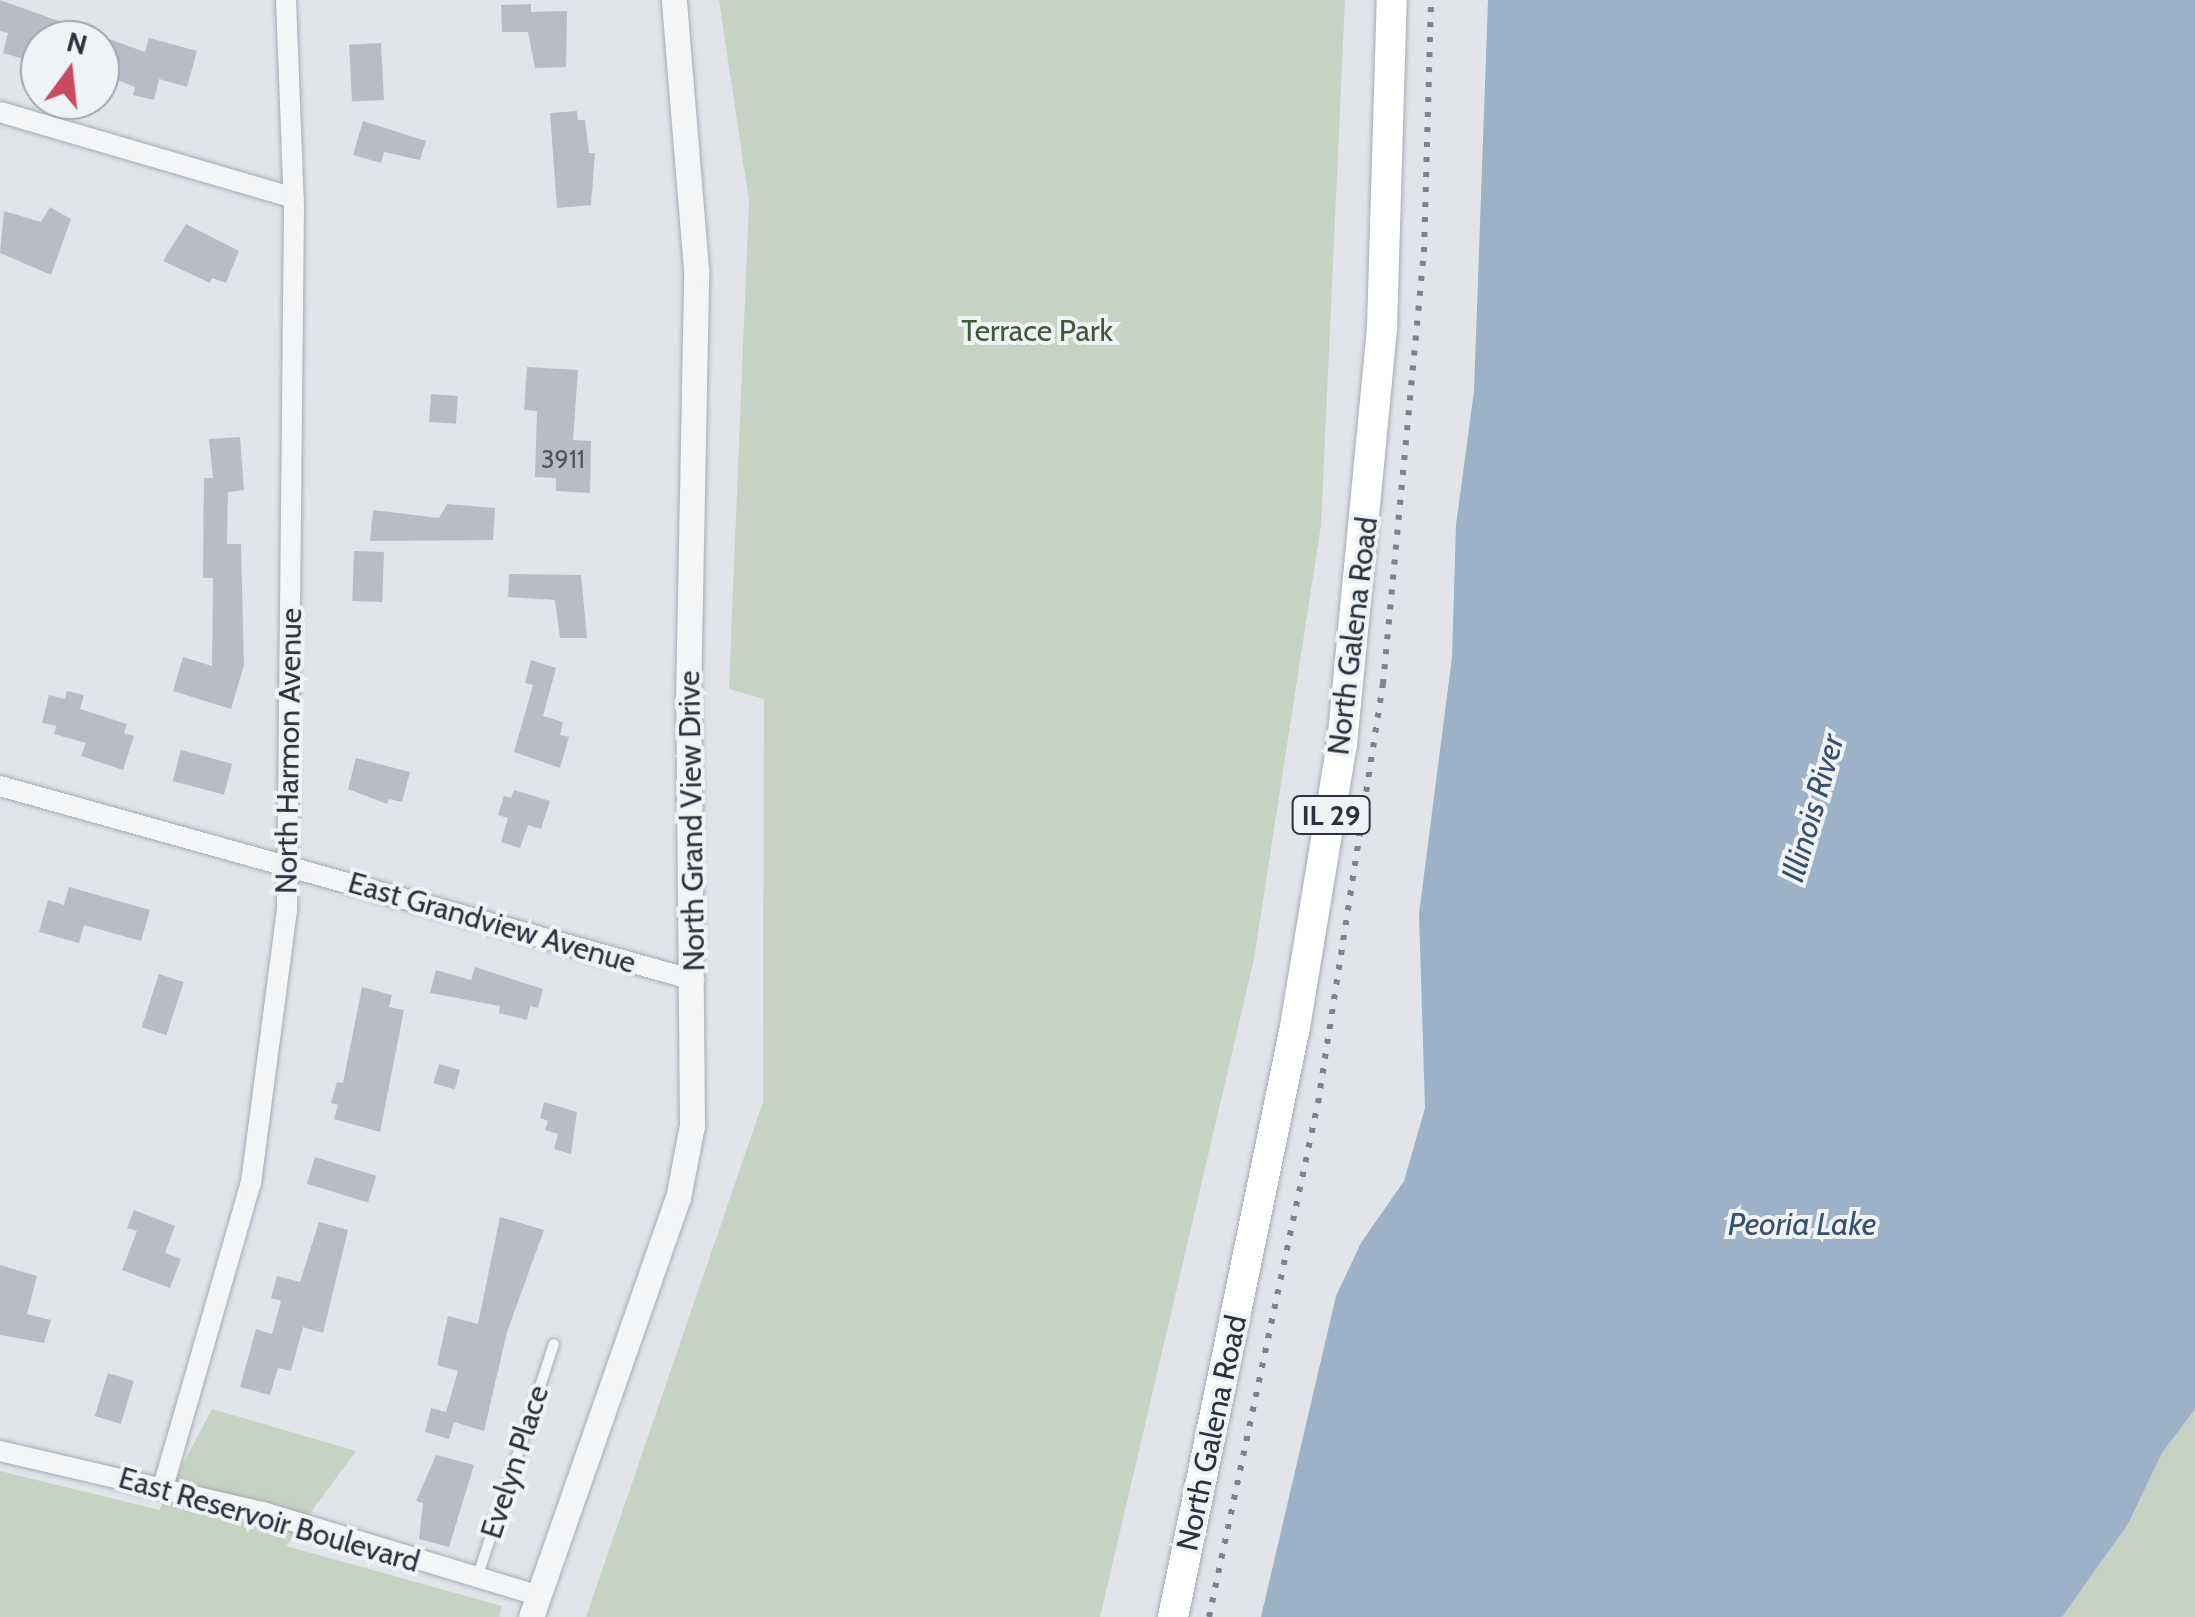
<!DOCTYPE html>
<style>
body{margin:0}
#map{position:relative;width:2195px;height:1617px;overflow:hidden;background:#e1e4e9;font-family:Cabin,sans-serif}
div>[style]{position:absolute}
[style*='--x']{left:calc(var(--x)*1px);top:calc(var(--y)*1px);width:calc(var(--w)*1px);rotate:calc(var(--a)*1deg)}
.green>*{inset:0;background:#c6d2c2}
.water>*{inset:0;background:#9db1c7}
.building>*{inset:0;background:#b8bdc5;transform-origin:0 0}
.roads{filter:drop-shadow(0 0 2px #a6abb3) drop-shadow(0 0 2px #a6abb3)}
.service>*{height:10px;margin:-5px;padding:0 5px;transform-origin:5px;border-radius:5px;background:#f3f5f7}
.minor>*{height:20px;margin:-10px;padding:0 10px;transform-origin:10px;border-radius:10px;background:#f3f5f7}
.tertiary>*{height:25px;margin:-12.5px;padding:0 12.5px;transform-origin:12.5px;border-radius:12.5px;background:#f3f5f7}
.primary>*{height:30px;margin:-15px;padding:0 15px;transform-origin:15px;border-radius:15px;background:#fff}
.rail>*{height:6px;margin-top:-3px;transform-origin:0;background:repeating-linear-gradient(90deg,#7b8392 0 5px,transparent 0 15px)}
span{translate:-50% -50%;white-space:nowrap;text-align:center;line-height:1.15;-webkit-text-stroke:8px #f0f3f6;paint-order:stroke}
.number-label{font-size:25px;color:#4e5561}
.number-label span{-webkit-text-stroke-width:0}
.shield-label span{padding:2px 8px;background:#f0f3f6;border:2px solid;border-radius:8px;-webkit-text-stroke-width:0}
.shield-label{font-size:28px;color:#2a3240;font-weight:700}
.park-label{font-size:30px;color:#3e5b38}
.street-label{font-size:30px;color:#2a3240}
.water-label{font-size:32px;color:#355072;font-style:italic}
.north{position:absolute;left:20px;top:20px;width:100px;height:100px;box-sizing:border-box;background:#f0f3f6;border:2px solid #a1a6ad;border-radius:50%;rotate:15deg;font-size:28px;font-weight:700;line-height:40px;text-align:center;color:#2a3240}
.north::after{content:'';display:block;margin:auto;width:35px;height:45px;background:#c94b5d;clip-path:polygon(50% 0,100% 100%,50% 72%,0 100%)}
</style>
<div id="map">
<div class="green">
<i style="clip-path:polygon(719px 0,1345px 0,1321px 525px,1254px 959px,1100px 1617px,586px 1617px,763px 1102px,764px 699px,729px 689px,749px 201px)"></i>
<i style="clip-path:polygon(212px 1409px,356px 1451px,286px 1546px,502px 1606px,499px 1617px,0 1617px,0 1471px,159px 1510px)"></i>
<i style="clip-path:polygon(2195px 1409px,2195px 1617px,2062px 1617px,2128px 1524px,2162px 1453px)"></i>
</div>
<div class="water">
<i style="clip-path:polygon(1488px 0,2195px 0,2195px 1409px,2162px 1453px,2128px 1524px,2062px 1617px,1261px 1617px,1336px 1296px,1361px 1243px,1404px 1181px,1425px 1108px,1419px 914px,1452px 657px,1456px 525px,1474px 391px)"></i>
</div>
<div class="building">
<i style="clip-path:polygon(0 0,145px 52px,149px 38px,197px 51px,187px 87px,159px 79px,154px 100px,133px 95px,135px 87px,100px 73px,100px 40px,33px 40px,27px 60px,3px 53px,8px 33px,0 31px)"></i>
<i style="clip-path:polygon(531px 4px,531px 12px,567px 11px,566px 67px,535px 68px,528px 32px,502px 32px,501px 5px)"></i>
<i style="left:381px;top:43px;width:57px;height:32px;rotate:87deg"></i>
<i style="clip-path:polygon(577px 111px,578px 120px,585px 120px,589px 153px,595px 153px,591px 205px,557px 208px,550px 113px)"></i>
<i style="clip-path:polygon(363px 121px,426px 141px,420px 160px,384px 152px,381px 163px,353px 155px)"></i>
<i style="clip-path:polygon(50px 207px,71px 219px,51px 275px,0 253px,4px 211px,41px 222px)"></i>
<i style="clip-path:polygon(186px 224px,239px 251px,226px 283px,212px 278px,210px 283px,163px 261px)"></i>
<i style="clip-path:polygon(527px 367px,578px 370px,573px 440px,591px 441px,590px 493px,556px 491px,556px 478px,535px 477px,537px 411px,524px 410px)"></i>
<i style="left:431px;top:394px;width:27px;height:28px;rotate:4deg"></i>
<i style="clip-path:polygon(240px 437px,244px 490px,228px 492px,227px 544px,241px 544px,244px 665px,231px 709px,173px 691px,183px 657px,212px 666px,213px 578px,203px 578px,204px 478px,213px 478px,209px 439px)"></i>
<i style="clip-path:polygon(447px 504px,495px 508px,493px 540px,370px 541px,373px 510px,439px 518px)"></i>
<i style="left:354px;top:551px;width:30px;height:50px;rotate:2deg"></i>
<i style="clip-path:polygon(509px 574px,581px 575px,587px 638px,560px 638px,555px 600px,508px 597px)"></i>
<i style="clip-path:polygon(531px 660px,556px 668px,543px 716px,563px 722px,560px 735px,569px 737px,560px 768px,514px 752px,533px 685px,525px 683px)"></i>
<i style="clip-path:polygon(67px 691px,84px 695px,80px 709px,127px 724px,124px 733px,134px 736px,123px 770px,81px 756px,86px 743px,54px 734px,56px 726px,42px 723px,49px 695px,65px 699px)"></i>
<i style="left:181px;top:750px;width:53px;height:32px;rotate:15deg"></i>
<i style="clip-path:polygon(356px 758px,410px 772px,402px 802px,389px 799px,387px 804px,348px 789px)"></i>
<i style="clip-path:polygon(514px 790px,550px 801px,541px 829px,528px 825px,520px 848px,501px 842px,508px 818px,498px 815px,504px 796px,511px 798px)"></i>
<i style="clip-path:polygon(69px 887px,150px 910px,141px 941px,84px 925px,79px 943px,39px 932px,48px 900px,64px 905px)"></i>
<i style="clip-path:polygon(475px 967px,543px 989px,538px 1008px,530px 1006px,527px 1020px,499px 1013px,500px 1006px,430px 993px,436px 970px,471px 980px)"></i>
<i style="left:159px;top:974px;width:26px;height:56px;rotate:18deg"></i>
<i style="clip-path:polygon(362px 987px,392px 995px,389px 1007px,404px 1010px,380px 1132px,334px 1119px,338px 1105px,331px 1103px,337px 1082px,343px 1083px)"></i>
<i style="left:439px;top:1064px;width:22px;height:20px;rotate:16deg"></i>
<i style="clip-path:polygon(544px 1102px,577px 1112px,571px 1154px,554px 1149px,558px 1134px,545px 1130px,548px 1121px,540px 1118px)"></i>
<i style="left:315px;top:1157px;width:64px;height:28px;rotate:17deg"></i>
<i style="clip-path:polygon(134px 1210px,175px 1226px,165px 1253px,181px 1259px,170px 1288px,122px 1270px,137px 1231px,127px 1228px)"></i>
<i style="clip-path:polygon(500px 1217px,544px 1230px,507px 1332px,484px 1431px,454px 1422px,449px 1439px,425px 1432px,431px 1408px,446px 1412px,458px 1371px,437px 1365px,448px 1316px,478px 1324px)"></i>
<i style="clip-path:polygon(319px 1222px,348px 1230px,323px 1333px,303px 1327px,291px 1371px,278px 1368px,270px 1395px,240px 1387px,256px 1329px,272px 1334px,281px 1301px,271px 1298px,277px 1276px,300px 1282px)"></i>
<i style="clip-path:polygon(0 1265px,37px 1276px,27px 1314px,51px 1320px,44px 1343px,0 1335px)"></i>
<i style="left:108px;top:1373px;width:27px;height:45px;rotate:17deg"></i>
<i style="clip-path:polygon(436px 1455px,474px 1465px,449px 1547px,419px 1539px,423px 1503px,416px 1501px)"></i>
</div>
<div class="roads">
<div class="service">
<i style="--x:477;--y:1578;--w:246;--a:-71.8"></i>
</div>
<div class="minor">
<i style="--x:0;--y:112;--w:306;--a:16.3"></i>
<i style="--x:0;--y:786;--w:721;--a:15.62"></i>
<i style="--x:0;--y:1451;--w:270;--a:13.1"></i>
<i style="--x:263;--y:1512;--w:286;--a:16.9"></i>
<i style="--x:163;--y:1487;--w:316;--a:-73.9"></i>
<i style="--x:251;--y:1183;--w:274;--a:-82.5"></i>
<i style="--x:287;--y:911;--w:703;--a:-89.43"></i>
<i style="--x:294;--y:208;--w:208;--a:-92.2"></i>
</div>
<div class="tertiary">
<i style="--x:531;--y:1617;--w:444;--a:-70.7"></i>
<i style="--x:678;--y:1198;--w:74;--a:-79.1"></i>
<i style="--x:692;--y:1125;--w:424;--a:-90.5"></i>
<i style="--x:688;--y:701;--w:432;--a:-88.9"></i>
<i style="--x:696;--y:269;--w:270;--a:-94.7"></i>
</div>
<div class="primary">
<i style="--x:1173;--y:1617;--w:602;--a:-78.32"></i>
<i style="--x:1295;--y:1027;--w:287;--a:-80.6"></i>
<i style="--x:1342;--y:744;--w:418;--a:-84.5"></i>
<i style="--x:1382;--y:328;--w:328;--a:-88.3"></i>
</div>
</div>
<div class="rail">
<i style="--x:1209;--y:1617;--w:525;--a:-78.03"></i>
<i style="--x:1318;--y:1103;--w:424;--a:-81.2"></i>
<i style="--x:1383;--y:684;--w:434;--a:-84.6"></i>
<i style="--x:1424;--y:252;--w:252;--a:-88.4"></i>
</div>
<div class="number-label">
<span style="left:563px;top:459px">3911</span>
</div>
<div class="shield-label">
<span style="left:1331px;top:815px">IL 29</span>
</div>
<div class="park-label">
<span style="left:1037px;top:331px">Terrace Park</span>
</div>
<div class="street-label">
<span style="left:1353px;top:636px;rotate:-83deg">North Galena Road</span>
<span style="left:289px;top:751px;rotate:-89deg">North Harmon Avenue</span>
<span style="left:692px;top:821px;rotate:-91deg">North Grand View Drive</span>
<span style="left:492px;top:923px;rotate:16deg">East Grandview Avenue</span>
<span style="left:1212px;top:1433px;rotate:-78deg">North Galena Road</span>
<span style="left:515px;top:1462px;rotate:-72deg">Evelyn Place</span>
<span style="left:269px;top:1520px;rotate:16deg">East Reservoir Boulevard</span>
</div>
<div class="water-label">
<span style="left:1813px;top:808px;rotate:-74deg">Illinois River</span>
<span style="left:1802px;top:1224px">Peoria Lake</span>
</div>
<div class="north">N</div>
</div>
